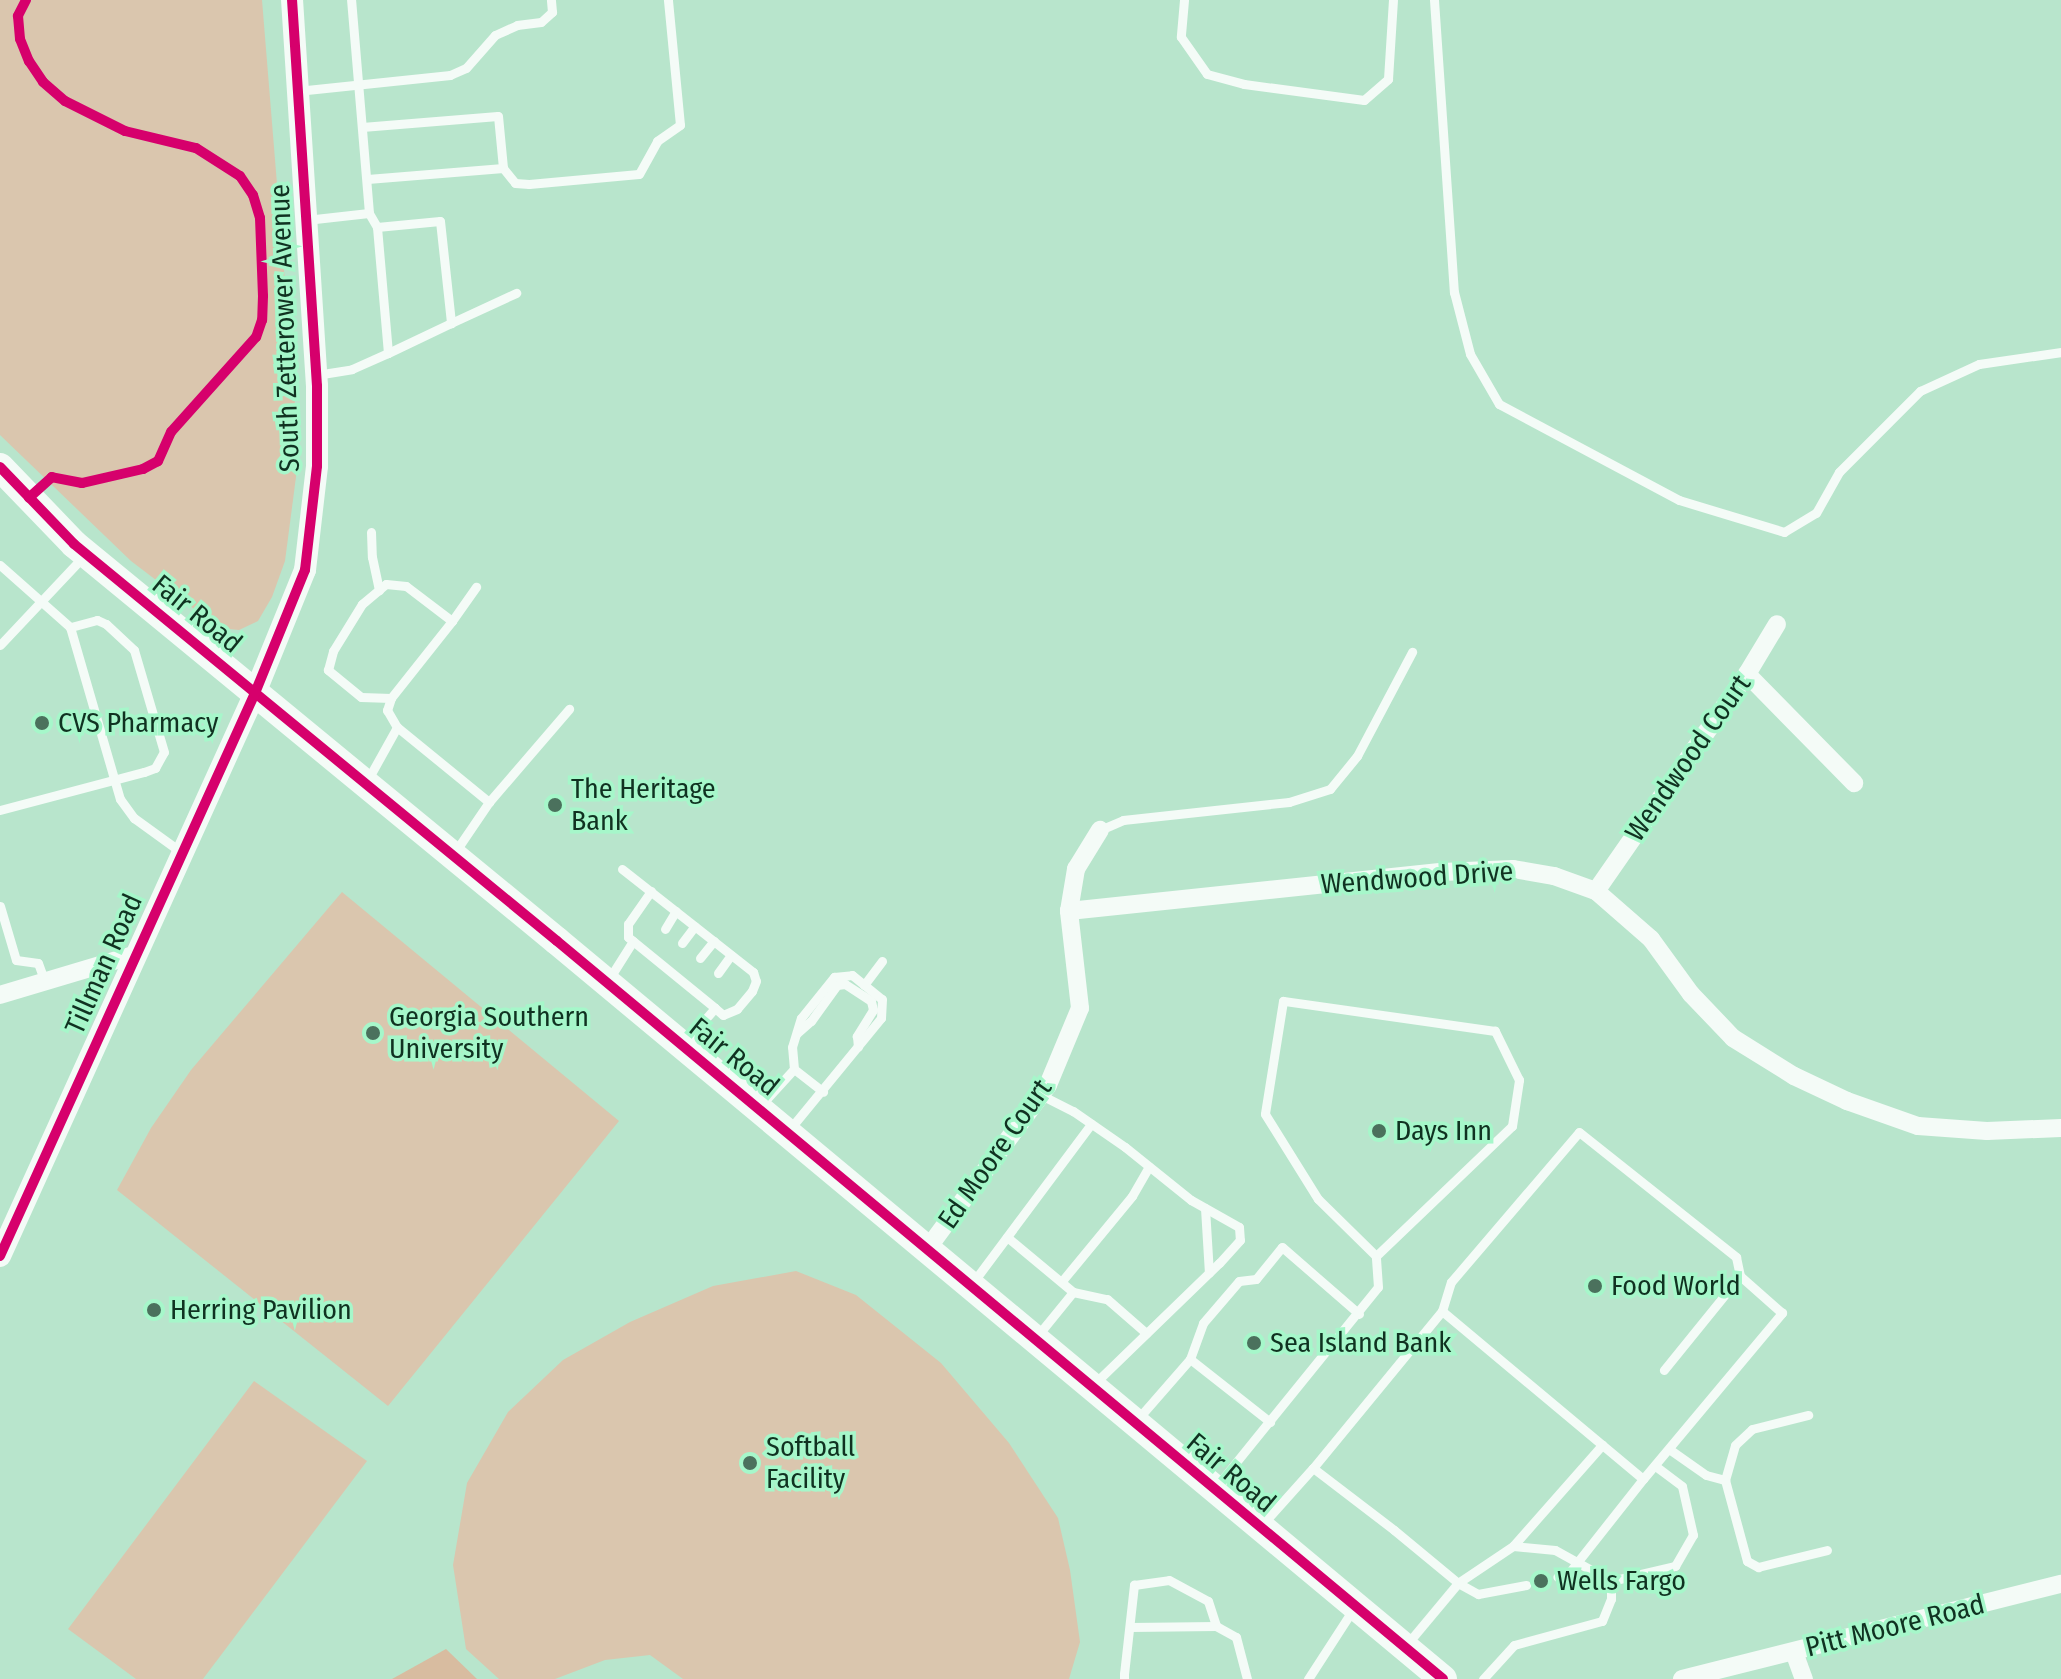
<!DOCTYPE html>
<style>
body{margin:0}
#map{position:relative;width:2061px;height:1679px;overflow:hidden;background:#b8e5cc;font-family:"Fira Sans Condensed",sans-serif}
div>[style]{position:absolute}
[style*='--x']{left:calc(var(--x)*1px);top:calc(var(--y)*1px);width:calc(var(--w)*1px);rotate:calc(var(--a)*1deg)}
.green>*{inset:0;background:#dac6ae}
.forest>*{inset:0;background:#d8bca0}
.service>*{height:9px;margin:-4.5px;padding:0 4.5px;transform-origin:4.5px;border-radius:4.5px;background:#f4fbf7}
.minor>*{height:18px;margin:-9px;padding:0 9px;transform-origin:9px;border-radius:9px;background:#f4fbf7}
.tertiary>*{height:22px;margin:-11px;padding:0 11px;transform-origin:11px;border-radius:11px;background:#f4fbf7}
.primary>*{height:28px;margin:-14px;padding:0 14px;transform-origin:14px;border-radius:14px;background:#f4fbf7}
.cycleway>*{height:10px;margin:-5px;padding:0 5px;transform-origin:5px;border-radius:5px;background:#d6006c}
.dots>*{width:22px;height:22px;translate:-50% -50%;box-sizing:border-box;border:4px solid #a6f7ca;border-radius:50%}
span{translate:-50% -50%;white-space:nowrap;text-align:center;line-height:1.15;-webkit-text-stroke:7px #a6f7ca;paint-order:stroke}
.street-label{font-size:28px;color:#103221}
.poi-label{font-size:28px;color:#103221}
.left{translate:0 -50%;text-align:left}
</style>
<div id="map">
<div class="green">
<i style="clip-path:polygon(0 0,262px 0,299px 454px,285px 561px,272px 597px,258px 621px,239px 630px,219px 628px,131px 561px,0 435px)"></i>
<i style="clip-path:polygon(342px 892px,619px 1121px,388px 1406px,117px 1190px,151px 1128px,191px 1070px)"></i>
<i style="clip-path:polygon(796px 1271px,856px 1295px,941px 1363px,1009px 1443px,1058px 1518px,1070px 1570px,1080px 1642px,1069px 1679px,683px 1679px,650px 1655px,605px 1660px,555px 1679px,499px 1679px,466px 1649px,453px 1565px,467px 1483px,508px 1412px,563px 1360px,630px 1322px,713px 1286px)"></i>
<i style="clip-path:polygon(254px 1381px,367px 1461px,203px 1679px,136px 1679px,68px 1629px)"></i>
</div>
<div class="forest">
<i style="clip-path:polygon(446px 1649px,477px 1679px,392px 1679px)"></i>
</div>
<div class="service">
<i style="--x:1184;--y:0;--w:37;--a:95"></i>
<i style="--x:1181;--y:37;--w:45;--a:54.9"></i>
<i style="--x:1207;--y:74;--w:38;--a:15"></i>
<i style="--x:1244;--y:84;--w:121;--a:7.6"></i>
<i style="--x:1364;--y:100;--w:32;--a:-41"></i>
<i style="--x:1388;--y:79;--w:79;--a:-86.4"></i>
<i style="--x:1434;--y:0;--w:293;--a:86.1"></i>
<i style="--x:1454;--y:292;--w:64;--a:75.5"></i>
<i style="--x:1470;--y:354;--w:58;--a:59.9"></i>
<i style="--x:1499;--y:404;--w:204;--a:28.1"></i>
<i style="--x:1679;--y:500;--w:110;--a:16.9"></i>
<i style="--x:1784;--y:532;--w:37;--a:-31"></i>
<i style="--x:1816;--y:513;--w:47;--a:-60.7"></i>
<i style="--x:1839;--y:472;--w:115;--a:-45"></i>
<i style="--x:1920;--y:391;--w:65;--a:-24.6"></i>
<i style="--x:1979;--y:364;--w:83;--a:-8.3"></i>
<i style="--x:297;--y:91;--w:154;--a:-6"></i>
<i style="--x:450;--y:75;--w:17;--a:-24"></i>
<i style="--x:466;--y:68;--w:44;--a:-48.7"></i>
<i style="--x:495;--y:35;--w:24;--a:-24"></i>
<i style="--x:517;--y:25;--w:24;--a:-7"></i>
<i style="--x:541;--y:22;--w:15;--a:-42"></i>
<i style="--x:552;--y:12;--w:12;--a:-95"></i>
<i style="--x:362;--y:127;--w:136;--a:-4.6"></i>
<i style="--x:498;--y:116;--w:52;--a:84.5"></i>
<i style="--x:503;--y:168;--w:136;--a:175.4"></i>
<i style="--x:503;--y:168;--w:19;--a:51"></i>
<i style="--x:515;--y:183;--w:14;--a:4"></i>
<i style="--x:529;--y:184;--w:110;--a:-5.2"></i>
<i style="--x:639;--y:174;--w:38;--a:-61"></i>
<i style="--x:657;--y:141;--w:28;--a:-35"></i>
<i style="--x:680;--y:125;--w:126;--a:-95.5"></i>
<i style="--x:306;--y:220;--w:63;--a:-6.3"></i>
<i style="--x:377;--y:227;--w:63;--a:-5.4"></i>
<i style="--x:440;--y:221;--w:103;--a:83.8"></i>
<i style="--x:451;--y:323;--w:70;--a:154.5"></i>
<i style="--x:451;--y:323;--w:72;--a:-24.8"></i>
<i style="--x:316;--y:375;--w:36;--a:-9"></i>
<i style="--x:352;--y:369;--w:39;--a:-24"></i>
<i style="--x:388;--y:353;--w:126;--a:-95"></i>
<i style="--x:377;--y:227;--w:16;--a:-120"></i>
<i style="--x:369;--y:213;--w:214;--a:-94.8"></i>
<i style="--x:371;--y:532;--w:25;--a:88"></i>
<i style="--x:372;--y:557;--w:34;--a:78"></i>
<i style="--x:0;--y:565;--w:94;--a:41.5"></i>
<i style="--x:70;--y:627;--w:179;--a:73.8"></i>
<i style="--x:120;--y:799;--w:24;--a:54"></i>
<i style="--x:134;--y:818;--w:58;--a:35.9"></i>
<i style="--x:452;--y:621;--w:42;--a:-54.8"></i>
<i style="--x:0;--y:645;--w:121;--a:-46.7"></i>
<i style="--x:391;--y:698;--w:30;--a:-178"></i>
<i style="--x:361;--y:697;--w:43;--a:-140.7"></i>
<i style="--x:328;--y:670;--w:20;--a:-75"></i>
<i style="--x:333;--y:651;--w:55;--a:-58.3"></i>
<i style="--x:362;--y:604;--w:31;--a:-40"></i>
<i style="--x:386;--y:584;--w:20;--a:6"></i>
<i style="--x:406;--y:586;--w:58;--a:37.3"></i>
<i style="--x:452;--y:621;--w:98;--a:128.4"></i>
<i style="--x:391;--y:698;--w:13;--a:108"></i>
<i style="--x:387;--y:710;--w:20;--a:60"></i>
<i style="--x:367;--y:781;--w:62;--a:-60.9"></i>
<i style="--x:397;--y:727;--w:119;--a:39.2"></i>
<i style="--x:489;--y:802;--w:60;--a:124.2"></i>
<i style="--x:489;--y:802;--w:123;--a:-49.3"></i>
<i style="--x:0;--y:810;--w:149;--a:-14.8"></i>
<i style="--x:144;--y:772;--w:12;--a:-20"></i>
<i style="--x:155;--y:768;--w:18;--a:-61"></i>
<i style="--x:164;--y:752;--w:106;--a:-106.4"></i>
<i style="--x:134;--y:650;--w:38;--a:-137"></i>
<i style="--x:106;--y:624;--w:10;--a:-156"></i>
<i style="--x:97;--y:620;--w:28;--a:165"></i>
<i style="--x:1100;--y:830;--w:25;--a:-23"></i>
<i style="--x:1123;--y:820;--w:167;--a:-6.2"></i>
<i style="--x:1289;--y:802;--w:43;--a:-17.6"></i>
<i style="--x:1330;--y:789;--w:43;--a:-50.7"></i>
<i style="--x:1357;--y:756;--w:118;--a:-62.1"></i>
<i style="--x:622;--y:869;--w:167;--a:38.2"></i>
<i style="--x:753;--y:972;--w:9;--a:72"></i>
<i style="--x:756;--y:981;--w:11;--a:112"></i>
<i style="--x:752;--y:991;--w:23;--a:130"></i>
<i style="--x:737;--y:1009;--w:15;--a:157"></i>
<i style="--x:723;--y:1015;--w:11;--a:-139"></i>
<i style="--x:715;--y:1008;--w:47;--a:131.5"></i>
<i style="--x:651;--y:891;--w:40;--a:124.9"></i>
<i style="--x:628;--y:924;--w:13;--a:90"></i>
<i style="--x:628;--y:937;--w:112;--a:39.2"></i>
<i style="--x:0;--y:906;--w:56;--a:73.5"></i>
<i style="--x:16;--y:960;--w:22;--a:8"></i>
<i style="--x:38;--y:963;--w:20;--a:70"></i>
<i style="--x:665;--y:929;--w:21;--a:-59"></i>
<i style="--x:682;--y:943;--w:21;--a:-53"></i>
<i style="--x:700;--y:958;--w:22;--a:-51"></i>
<i style="--x:718;--y:973;--w:22;--a:-54"></i>
<i style="--x:609;--y:979;--w:45;--a:-57.7"></i>
<i style="--x:864;--y:985;--w:30;--a:-53"></i>
<i style="--x:797;--y:1033;--w:18;--a:-41"></i>
<i style="--x:811;--y:1021;--w:44;--a:-54.2"></i>
<i style="--x:837;--y:985;--w:8;--a:-7"></i>
<i style="--x:845;--y:984;--w:31;--a:33"></i>
<i style="--x:871;--y:1001;--w:9;--a:77"></i>
<i style="--x:873;--y:1010;--w:31;--a:122"></i>
<i style="--x:857;--y:1036;--w:11;--a:85"></i>
<i style="--x:794;--y:1069;--w:37;--a:38"></i>
<i style="--x:1041;--y:1095;--w:36;--a:27"></i>
<i style="--x:1073;--y:1111;--w:63;--a:34.7"></i>
<i style="--x:1125;--y:1147;--w:85;--a:38.8"></i>
<i style="--x:1191;--y:1200;--w:55;--a:29.4"></i>
<i style="--x:1239;--y:1227;--w:13;--a:86"></i>
<i style="--x:1240;--y:1240;--w:31;--a:132"></i>
<i style="--x:1219;--y:1263;--w:174;--a:135.9"></i>
<i style="--x:762;--y:1104;--w:47;--a:-47.6"></i>
<i style="--x:794;--y:1069;--w:22;--a:-95"></i>
<i style="--x:792;--y:1047;--w:30;--a:-73"></i>
<i style="--x:801;--y:1018;--w:53;--a:-51.2"></i>
<i style="--x:834;--y:977;--w:18;--a:-6"></i>
<i style="--x:852;--y:975;--w:38;--a:39"></i>
<i style="--x:882;--y:999;--w:19;--a:93"></i>
<i style="--x:881;--y:1018;--w:145;--a:129.4"></i>
<i style="--x:1205;--y:1208;--w:65;--a:86.5"></i>
<i style="--x:1007;--y:1237;--w:86;--a:39.8"></i>
<i style="--x:1073;--y:1292;--w:55;--a:129.1"></i>
<i style="--x:974;--y:1281;--w:196;--a:-53.3"></i>
<i style="--x:1062;--y:1281;--w:110;--a:-50.5"></i>
<i style="--x:1132;--y:1196;--w:34;--a:-60"></i>
<i style="--x:1073;--y:1292;--w:35;--a:12"></i>
<i style="--x:1107;--y:1299;--w:52;--a:41.1"></i>
<i style="--x:1442;--y:1311;--w:30;--a:-73"></i>
<i style="--x:1451;--y:1282;--w:197;--a:-49.5"></i>
<i style="--x:1579;--y:1132;--w:201;--a:38.5"></i>
<i style="--x:1736;--y:1257;--w:19;--a:78"></i>
<i style="--x:1190;--y:1359;--w:102;--a:38.2"></i>
<i style="--x:1136;--y:1421;--w:82;--a:-48.9"></i>
<i style="--x:1190;--y:1359;--w:38;--a:-70"></i>
<i style="--x:1203;--y:1323;--w:55;--a:-49.4"></i>
<i style="--x:1239;--y:1281;--w:17;--a:-7"></i>
<i style="--x:1256;--y:1279;--w:41;--a:-50.9"></i>
<i style="--x:1282;--y:1247;--w:102;--a:41"></i>
<i style="--x:1669;--y:1449;--w:45;--a:35.1"></i>
<i style="--x:1706;--y:1475;--w:20;--a:15"></i>
<i style="--x:1725;--y:1480;--w:84;--a:74.8"></i>
<i style="--x:1747;--y:1561;--w:13;--a:29"></i>
<i style="--x:1758;--y:1567;--w:71;--a:-13.8"></i>
<i style="--x:1313;--y:1468;--w:203;--a:-50.6"></i>
<i style="--x:1442;--y:1311;--w:262;--a:39.9"></i>
<i style="--x:1643;--y:1479;--w:121;--a:128.3"></i>
<i style="--x:1568;--y:1574;--w:11;--a:165"></i>
<i style="--x:1643;--y:1479;--w:217;--a:-50.1"></i>
<i style="--x:1782;--y:1313;--w:56;--a:-138.6"></i>
<i style="--x:1740;--y:1276;--w:121;--a:129"></i>
<i style="--x:1725;--y:1480;--w:36;--a:-74"></i>
<i style="--x:1735;--y:1445;--w:23;--a:-43"></i>
<i style="--x:1752;--y:1429;--w:58;--a:-14"></i>
<i style="--x:1216;--y:1487;--w:257;--a:-51"></i>
<i style="--x:1378;--y:1287;--w:31;--a:-94"></i>
<i style="--x:1376;--y:1256;--w:188;--a:-43.7"></i>
<i style="--x:1512;--y:1126;--w:47;--a:-81.3"></i>
<i style="--x:1519;--y:1080;--w:55;--a:-116.1"></i>
<i style="--x:1495;--y:1031;--w:214;--a:-171.9"></i>
<i style="--x:1283;--y:1001;--w:114;--a:99.1"></i>
<i style="--x:1265;--y:1114;--w:100;--a:58.1"></i>
<i style="--x:1318;--y:1199;--w:81;--a:44.5"></i>
<i style="--x:1262;--y:1525;--w:76;--a:-48.2"></i>
<i style="--x:1313;--y:1468;--w:102;--a:37.4"></i>
<i style="--x:1394;--y:1530;--w:83;--a:39.6"></i>
<i style="--x:1458;--y:1583;--w:78;--a:129.8"></i>
<i style="--x:1513;--y:1546;--w:135;--a:-48.6"></i>
<i style="--x:1611;--y:1581;--w:66;--a:-13.2"></i>
<i style="--x:1675;--y:1566;--w:36;--a:-60"></i>
<i style="--x:1693;--y:1535;--w:50;--a:-102.7"></i>
<i style="--x:1682;--y:1486;--w:34;--a:-143"></i>
<i style="--x:1216;--y:1626;--w:23;--a:29"></i>
<i style="--x:1236;--y:1637;--w:43;--a:75.3"></i>
<i style="--x:1124;--y:1679;--w:5;--a:-90"></i>
<i style="--x:1124;--y:1674;--w:90;--a:-83.6"></i>
<i style="--x:1134;--y:1585;--w:35;--a:-8"></i>
<i style="--x:1169;--y:1580;--w:44;--a:28.3"></i>
<i style="--x:1208;--y:1601;--w:26;--a:72"></i>
<i style="--x:1216;--y:1626;--w:86;--a:179.3"></i>
<i style="--x:1308;--y:1679;--w:85;--a:-57.1"></i>
<i style="--x:1483;--y:1679;--w:46;--a:-47.6"></i>
<i style="--x:1514;--y:1645;--w:91;--a:-15.3"></i>
<i style="--x:1602;--y:1621;--w:24;--a:-68"></i>
<i style="--x:1611;--y:1599;--w:18;--a:-90"></i>
<i style="--x:1611;--y:1581;--w:64;--a:-151"></i>
<i style="--x:1555;--y:1550;--w:42;--a:-174.6"></i>
<i style="--x:1513;--y:1546;--w:66;--a:146.1"></i>
<i style="--x:1458;--y:1583;--w:23;--a:29"></i>
<i style="--x:1478;--y:1594;--w:49;--a:-10.6"></i>
</div>
<div class="minor">
<i style="--x:1747;--y:674;--w:153;--a:45.5"></i>
<i style="--x:1596;--y:891;--w:264;--a:-55.2"></i>
<i style="--x:1747;--y:674;--w:58;--a:-59"></i>
<i style="--x:1069;--y:911;--w:375;--a:-6"></i>
<i style="--x:1442;--y:872;--w:71;--a:-2.4"></i>
<i style="--x:1513;--y:869;--w:42;--a:9.7"></i>
<i style="--x:1554;--y:876;--w:45;--a:19.7"></i>
<i style="--x:1596;--y:891;--w:73;--a:41.1"></i>
<i style="--x:1651;--y:939;--w:68;--a:54"></i>
<i style="--x:1691;--y:994;--w:61;--a:46.3"></i>
<i style="--x:1733;--y:1038;--w:72;--a:31.9"></i>
<i style="--x:1794;--y:1076;--w:59;--a:25.3"></i>
<i style="--x:1847;--y:1101;--w:75;--a:19.4"></i>
<i style="--x:1918;--y:1126;--w:69;--a:4.1"></i>
<i style="--x:1987;--y:1131;--w:74;--a:-2.3"></i>
<i style="--x:0;--y:995;--w:139;--a:-16.7"></i>
<i style="--x:928;--y:1248;--w:202;--a:-53.6"></i>
<i style="--x:1048;--y:1085;--w:83;--a:-67.4"></i>
<i style="--x:1080;--y:1008;--w:98;--a:-96.5"></i>
<i style="--x:1069;--y:911;--w:43;--a:-80.5"></i>
<i style="--x:1076;--y:869;--w:46;--a:-58.4"></i>
<i style="--x:1794;--y:1652;--w:29;--a:70"></i>
<i style="--x:1682;--y:1679;--w:391;--a:-14.1"></i>
</div>
<div class="tertiary">
<i style="--x:0;--y:1256;--w:618;--a:-65.63"></i>
<i style="--x:255;--y:693;--w:133;--a:-67.9"></i>
<i style="--x:305;--y:570;--w:105;--a:-83.4"></i>
<i style="--x:317;--y:466;--w:80;--a:-90"></i>
<i style="--x:317;--y:386;--w:387;--a:-93.7"></i>
</div>
<div class="primary">
<i style="--x:0;--y:467;--w:107;--a:46.1"></i>
<i style="--x:74;--y:544;--w:625;--a:39.42"></i>
<i style="--x:557;--y:941;--w:1153;--a:39.79"></i>
</div>
<div class="cycleway">
<i style="--x:26;--y:0;--w:18;--a:117"></i>
<i style="--x:18;--y:16;--w:23;--a:85"></i>
<i style="--x:20;--y:39;--w:24;--a:68"></i>
<i style="--x:29;--y:61;--w:25;--a:56"></i>
<i style="--x:43;--y:82;--w:29;--a:41"></i>
<i style="--x:65;--y:101;--w:67;--a:26.6"></i>
<i style="--x:125;--y:131;--w:73;--a:13.5"></i>
<i style="--x:196;--y:148;--w:52;--a:32.5"></i>
<i style="--x:240;--y:176;--w:23;--a:56"></i>
<i style="--x:253;--y:195;--w:24;--a:73"></i>
<i style="--x:260;--y:218;--w:78;--a:87.8"></i>
<i style="--x:263;--y:296;--w:24;--a:92"></i>
<i style="--x:262;--y:320;--w:18;--a:109"></i>
<i style="--x:256;--y:337;--w:127;--a:131.8"></i>
<i style="--x:171;--y:432;--w:32;--a:114"></i>
<i style="--x:158;--y:461;--w:17;--a:152"></i>
<i style="--x:143;--y:469;--w:63;--a:167.1"></i>
<i style="--x:82;--y:483;--w:31;--a:-169"></i>
<i style="--x:52;--y:477;--w:31;--a:138"></i>
<i style="--x:0;--y:467;--w:107;--a:46.1"></i>
<i style="--x:74;--y:544;--w:625;--a:39.42"></i>
<i style="--x:557;--y:941;--w:1153;--a:39.79"></i>
<i style="--x:0;--y:1256;--w:618;--a:-65.63"></i>
<i style="--x:255;--y:693;--w:133;--a:-67.9"></i>
<i style="--x:305;--y:570;--w:105;--a:-83.4"></i>
<i style="--x:317;--y:466;--w:80;--a:-90"></i>
<i style="--x:317;--y:386;--w:387;--a:-93.7"></i>
</div>
<div class="dots">
<i style="left:42px;top:723px;background:#4b715d"></i>
<i style="left:555px;top:805px;background:#4b715d"></i>
<i style="left:373px;top:1033px;background:#4b715d"></i>
<i style="left:1379px;top:1131px;background:#4b715d"></i>
<i style="left:1595px;top:1286px;background:#4b715d"></i>
<i style="left:154px;top:1310px;background:#4b715d"></i>
<i style="left:1254px;top:1343px;background:#4b715d"></i>
<i style="left:750px;top:1463px;background:#4b715d"></i>
<i style="left:1541px;top:1581px;background:#4b715d"></i>
</div>
<div class="street-label">
<span style="left:285px;top:328px;rotate:-92deg">South Zetterower Avenue</span>
<span style="left:197px;top:614px;rotate:39deg">Fair Road</span>
<span style="left:1688px;top:758px;rotate:-55deg">Wendwood Court</span>
<span style="left:1417px;top:878px;rotate:-4deg">Wendwood Drive</span>
<span style="left:104px;top:964px;rotate:-66deg">Tillman Road</span>
<span style="left:734px;top:1057px;rotate:39deg">Fair Road</span>
<span style="left:995px;top:1154px;rotate:-55deg">Ed Moore Court</span>
<span style="left:1231px;top:1473px;rotate:40deg">Fair Road</span>
<span style="left:1895px;top:1626px;rotate:-14deg">Pitt Moore Road</span>
</div>
<div class="poi-label">
<span class="left" style="left:58px;top:723px">CVS Pharmacy</span>
<span class="left" style="left:571px;top:805px">The Heritage<br>Bank</span>
<span class="left" style="left:389px;top:1033px">Georgia Southern<br>University</span>
<span class="left" style="left:1395px;top:1131px">Days Inn</span>
<span class="left" style="left:1611px;top:1286px">Food World</span>
<span class="left" style="left:170px;top:1310px">Herring Pavilion</span>
<span class="left" style="left:1270px;top:1343px">Sea Island Bank</span>
<span class="left" style="left:766px;top:1463px">Softball<br>Facility</span>
<span class="left" style="left:1557px;top:1581px">Wells Fargo</span>
</div>
</div>
